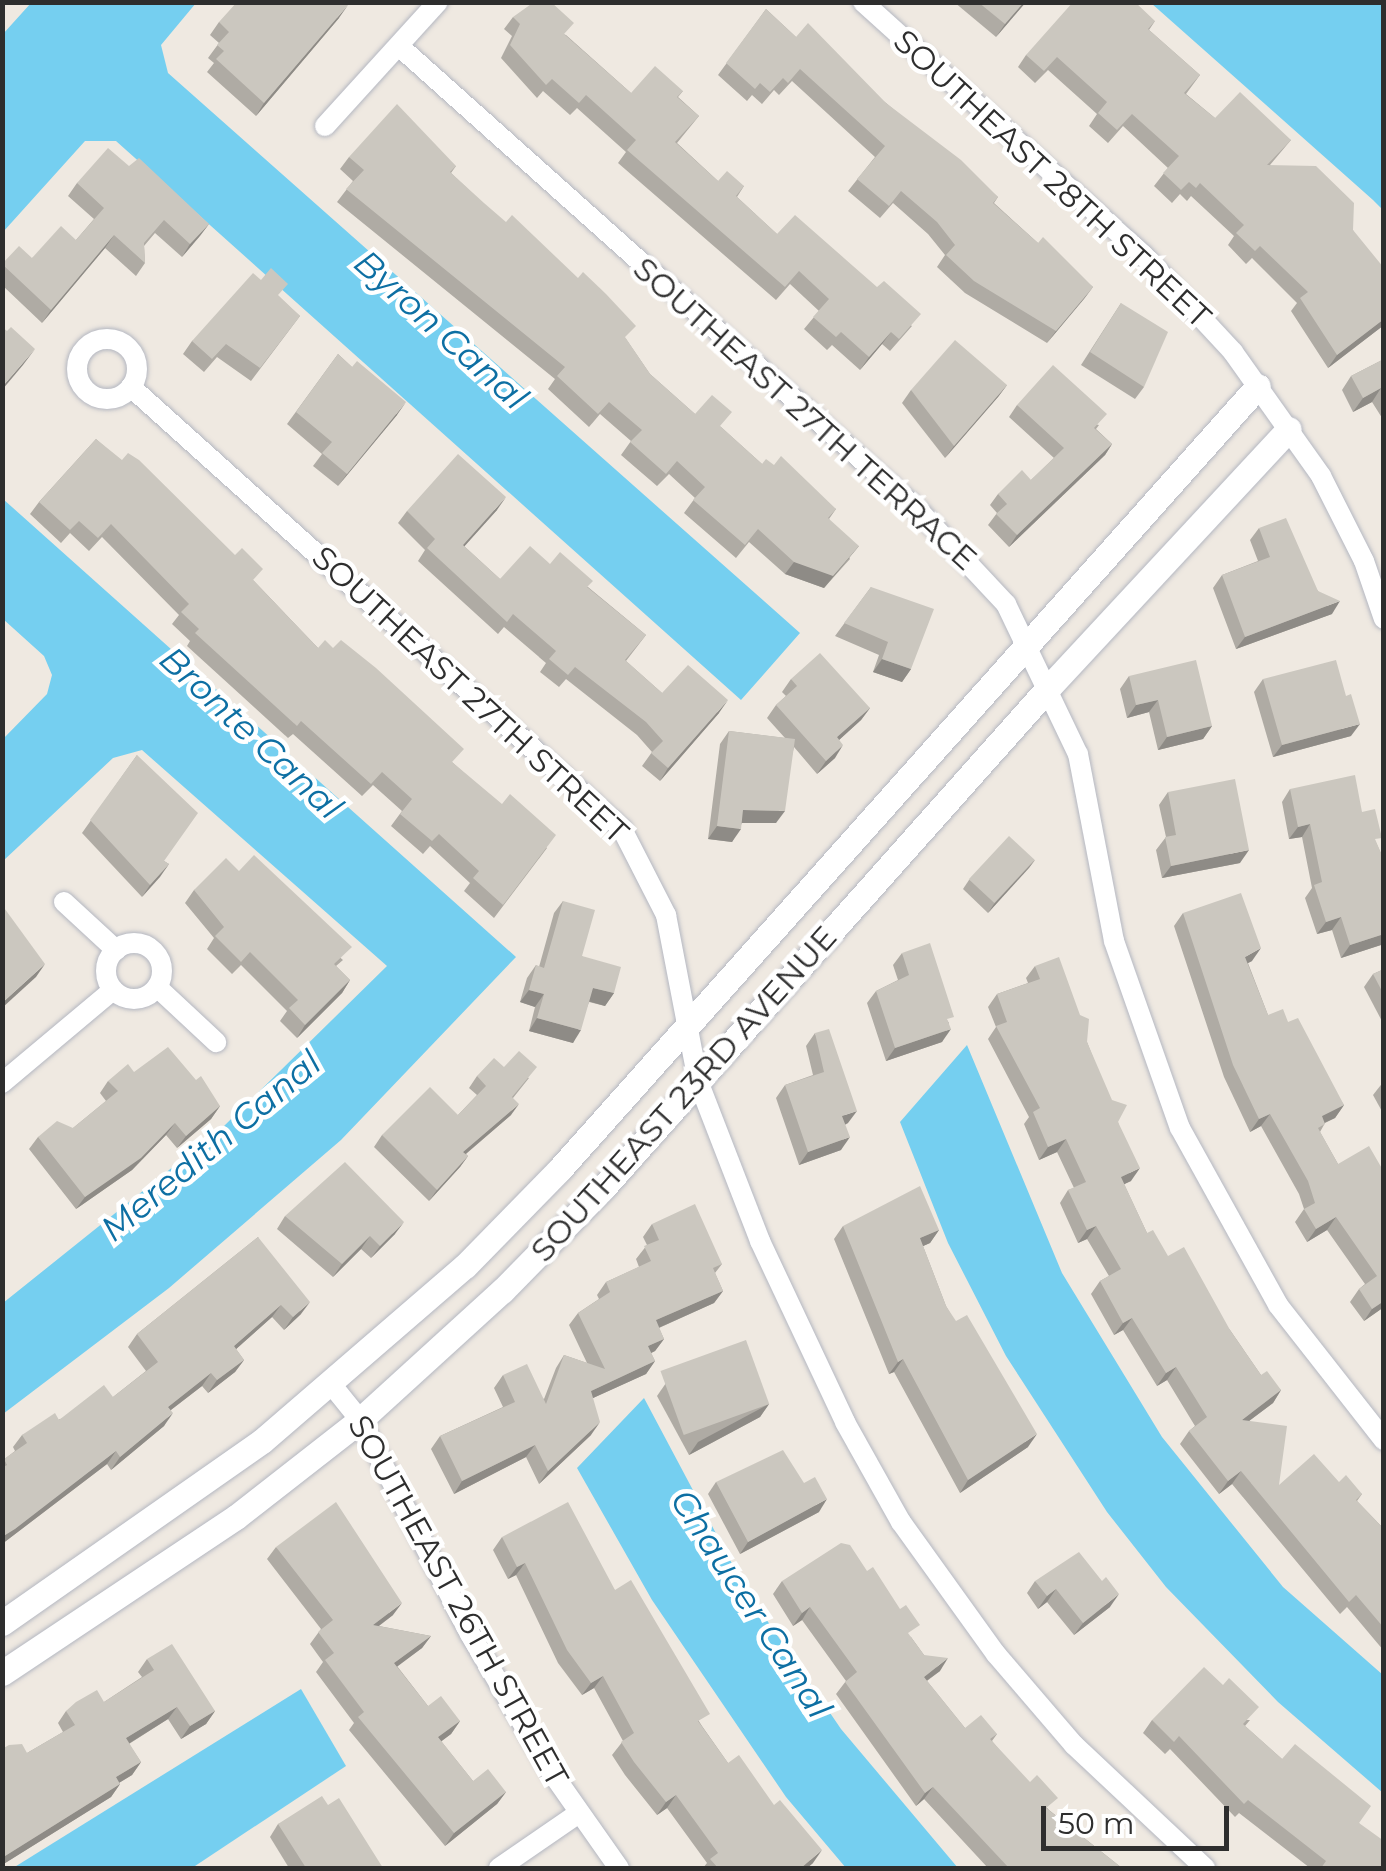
<!DOCTYPE html>
<style>
body{margin:0}
#map{position:relative;width:1386px;height:1871px;overflow:hidden;background:#efe9e1;font-family:Montserrat,sans-serif}
div>[style]{position:absolute}
[style*='--x']{left:calc(var(--x)*1px);top:calc(var(--y)*1px);width:calc(var(--w)*1px);rotate:calc(var(--a)*1deg)}
.water>*{inset:0;background:#75cff0}
.roads{filter:drop-shadow(0 0 2px #b4b7c1) drop-shadow(0 0 2px #b4b7c1)}
.minor>*{height:20px;margin:-10px;padding:0 10px;transform-origin:10px;border-radius:10px;background:#fff}
.minor>.ring{margin:-10px;padding:0;box-sizing:content-box;background:none;border:20px solid #fff;border-radius:50%}
.tertiary>*{height:25px;margin:-12.5px;padding:0 12.5px;transform-origin:12.5px;border-radius:12.5px;background:#fff}
.wall>*{inset:0;background:#afaba4}
.shaded-wall>*{inset:0;background:#8e8b86}
.building>*{inset:0;background:#cbc7bf;transform-origin:0 0}
span{translate:-50% -50%;white-space:nowrap;text-align:center;line-height:1.15;-webkit-text-stroke:9px #fff;paint-order:stroke}
.street-label{font-size:32px;color:#2e2e2e}
.water-label{font-size:35px;color:#0d6fa3;font-style:italic}
.frame{position:absolute;inset:0;border:5px solid #2e2e2e;pointer-events:none}
.scale{position:absolute;left:1041px;top:1806px;width:188px;height:45px;box-sizing:border-box;border:5px solid #2e2e2e;border-top:0;padding-left:12px;font-size:30px;line-height:35px;white-space:nowrap;color:#2e2e2e;-webkit-text-stroke:8px #fff;paint-order:stroke}
</style>
<div id="map">
<div class="water">
<i style="clip-path:polygon(31px 3px,196px 3px,161px 45px,168px 73px,800px 633px,741px 700px,116px 141px,85px 141px,3px 232px,3px 34px)"></i>
<i style="clip-path:polygon(1151px 3px,1383px 3px,1383px 210px,1373px 200px)"></i>
<i style="clip-path:polygon(3px 499px,516px 957px,341px 1140px,169px 1288px,3px 1414px,3px 1303px,224px 1126px,387px 966px,142px 750px,113px 758px,3px 861px,3px 739px,47px 694px,52px 675px,44px 656px,3px 619px)"></i>
<i style="clip-path:polygon(967px 1045px,1062px 1273px,1162px 1437px,1283px 1587px,1383px 1675px,1383px 1793px,1278px 1702px,1166px 1587px,1107px 1512px,1006px 1356px,948px 1243px,900px 1122px)"></i>
<i style="clip-path:polygon(644px 1398px,745px 1588px,841px 1729px,958px 1868px,846px 1868px,786px 1797px,652px 1600px,577px 1468px)"></i>
<i style="clip-path:polygon(301px 1689px,346px 1766px,192px 1868px,13px 1868px)"></i>
</div>
<div class="roads">
<div class="minor">
<i style="--x:863;--y:2;--w:377;--a:42.1"></i>
<i style="--x:1143;--y:255;--w:132;--a:47.1"></i>
<i style="--x:1233;--y:352;--w:152;--a:54.6"></i>
<i style="--x:1321;--y:476;--w:95;--a:63.2"></i>
<i style="--x:1364;--y:561;--w:61;--a:71"></i>
<i style="--x:400;--y:47;--w:695;--a:41.79"></i>
<i style="--x:918;--y:510;--w:129;--a:46.9"></i>
<i style="--x:1006;--y:604;--w:166;--a:64.4"></i>
<i style="--x:1078;--y:754;--w:190;--a:79.1"></i>
<i style="--x:1114;--y:941;--w:198;--a:70.6"></i>
<i style="--x:1180;--y:1128;--w:202;--a:61"></i>
<i style="--x:1278;--y:1305;--w:172;--a:51.9"></i>
<i style="--x:325;--y:126;--w:168;--a:-47.7"></i>
<i class="ring" style="left:77px;top:339px;width:40px;height:40px"></i>
<i style="--x:131;--y:387;--w:661;--a:41.99"></i>
<i style="--x:622;--y:829;--w:97;--a:62.9"></i>
<i style="--x:666;--y:915;--w:169;--a:79.1"></i>
<i style="--x:698;--y:1081;--w:172;--a:68.8"></i>
<i style="--x:760;--y:1241;--w:200;--a:64.8"></i>
<i style="--x:845;--y:1422;--w:115;--a:60.8"></i>
<i style="--x:901;--y:1522;--w:163;--a:54.3"></i>
<i style="--x:996;--y:1654;--w:120;--a:49.4"></i>
<i style="--x:1074;--y:1745;--w:180;--a:43.2"></i>
<i style="--x:64;--y:902;--w:71;--a:42.7"></i>
<i class="ring" style="left:106px;top:943px;width:36px;height:36px"></i>
<i style="--x:157;--y:987;--w:81;--a:43"></i>
<i style="--x:2;--y:1083;--w:145;--a:-40"></i>
<i style="--x:331;--y:1384;--w:46;--a:51.1"></i>
<i style="--x:360;--y:1420;--w:241;--a:62.8"></i>
<i style="--x:470;--y:1634;--w:158;--a:59.5"></i>
<i style="--x:550;--y:1770;--w:120;--a:54.9"></i>
<i style="--x:499;--y:1868;--w:97;--a:-34.5"></i>
</div>
<div class="tertiary">
<i style="--x:2;--y:1623;--w:317;--a:-35"></i>
<i style="--x:262;--y:1441;--w:268;--a:-40.8"></i>
<i style="--x:465;--y:1266;--w:134;--a:-45.6"></i>
<i style="--x:559;--y:1170;--w:1050;--a:-48.28"></i>
<i style="--x:2;--y:1673;--w:281;--a:-33.7"></i>
<i style="--x:236;--y:1517;--w:157;--a:-38"></i>
<i style="--x:360;--y:1420;--w:192;--a:-42.3"></i>
<i style="--x:502;--y:1291;--w:144;--a:-45.6"></i>
<i style="--x:603;--y:1188;--w:671;--a:-48.32"></i>
<i style="--x:1049;--y:687;--w:352;--a:-47.1"></i>
</div>
</div>
<div class="wall">
<i style="clip-path:polygon(954px 2px,1026px 2px,996px 37px)"></i>
<i style="clip-path:polygon(766px 9px,796px 37px,886px 103px,998px 197px,994px 203px,1038px 243px,1093px 287px,1047px 343px,965px 293px,937px 267px,945px 255px,928px 234px,893px 203px,880px 218px,848px 191px,875px 157px,792px 81px,779px 95px,774px 90px,762px 104px,752px 95px,747px 101px,718px 75px)"></i>
<i style="clip-path:polygon(513px 17px,566px 35px,631px 93px,683px 91px,678px 97px,699px 116px,677px 143px,718px 181px,744px 186px,737px 197px,777px 234px,912px 326px,890px 351px,882px 344px,860px 370px,832px 345px,827px 350px,804px 329px,819px 311px,790px 284px,776px 300px,618px 163px,626px 152px,577px 108px,570px 115px,543px 91px,537px 98px,501px 58px,512px 36px,504px 29px)"></i>
<i style="clip-path:polygon(339px 18px,256px 116px,207px 72px,214px 63px,208px 58px,219px 43px,210px 35px,219px 22px)"></i>
<i style="clip-path:polygon(1155px 21px,1149px 30px,1200px 75px,1186px 94px,1215px 118px,1291px 140px,1270px 165px,1353px 230px,1384px 325px,1328px 368px,1291px 311px,1297px 303px,1252px 258px,1246px 264px,1228px 245px,1234px 236px,1191px 196px,1187px 201px,1180px 194px,1172px 203px,1154px 186px,1168px 168px,1123px 126px,1108px 143px,1089px 126px,1097px 114px,1048px 70px,1035px 83px,1018px 67px,1026px 55px)"></i>
<i style="clip-path:polygon(349px 157px,456px 166px,451px 173px,626px 339px,650px 374px,695px 414px,721px 427px,762px 464px,836px 509px,829px 519px,850px 559px,824px 588px,785px 574px,749px 542px,736px 558px,684px 513px,695px 498px,669px 474px,657px 486px,621px 455px,631px 441px,600px 414px,589px 427px,548px 389px,555px 379px,337px 202px,353px 181px,340px 169px)"></i>
<i style="clip-path:polygon(129px 166px,209px 224px,182px 257px,155px 233px,144px 246px,145px 263px,136px 276px,105px 248px,42px 323px,2px 285px,2px 264px,32px 258px,76px 240px,94px 219px,68px 196px,77px 183px)"></i>
<i style="clip-path:polygon(279px 297px,300px 316px,251px 381px,217px 357px,204px 372px,183px 354px,192px 341px)"></i>
<i style="clip-path:polygon(1121px 303px,1144px 387px,1135px 399px,1081px 365px)"></i>
<i style="clip-path:polygon(338px 354px,352px 367px,397px 415px,338px 486px,313px 466px,322px 454px,287px 424px)"></i>
<i style="clip-path:polygon(1384px 359px,1384px 421px,1372px 402px,1353px 412px,1342px 390px,1351px 376px)"></i>
<i style="clip-path:polygon(1007px 385px,998px 397px,945px 458px,902px 403px,911px 390px)"></i>
<i style="clip-path:polygon(1017px 405px,1099px 425px,1096px 429px,1112px 444px,1105px 455px,1009px 547px,988px 525px,997px 513px,990px 505px,998px 494px,1031px 480px,1054px 458px,1009px 417px)"></i>
<i style="clip-path:polygon(96px 439px,254px 581px,318px 648px,453px 763px,547px 848px,494px 918px,464px 891px,470px 883px,430px 846px,423px 854px,391px 826px,402px 811px,373px 785px,362px 796px,293px 734px,288px 738px,187px 646px,190px 641px,172px 624px,179px 615px,102px 537px,89px 551px,70px 533px,61px 543px,30px 514px,39px 502px)"></i>
<i style="clip-path:polygon(497px 510px,464px 546px,500px 579px,550px 564px,588px 587px,646px 635px,626px 661px,662px 693px,719px 713px,660px 781px,642px 766px,652px 752px,637px 735px,566px 679px,559px 687px,540px 672px,546px 663px,504px 627px,498px 634px,418px 561px,425px 550px,398px 523px,407px 511px)"></i>
<i style="clip-path:polygon(1259px 528px,1318px 591px,1332px 614px,1236px 649px,1213px 588px,1222px 575px,1258px 561px,1250px 540px)"></i>
<i style="clip-path:polygon(871px 587px,911px 669px,902px 682px,873px 672px,879px 655px,835px 636px)"></i>
<i style="clip-path:polygon(1129px 676px,1212px 726px,1203px 739px,1158px 750px,1149px 712px,1127px 718px,1120px 689px)"></i>
<i style="clip-path:polygon(791px 679px,870px 708px,861px 720px,839px 740px,835px 758px,817px 774px,794px 747px,776px 823px,742px 823px,732px 842px,708px 839px,720px 744px,729px 731px,785px 738px,767px 718px,776px 705px,786px 696px,782px 692px)"></i>
<i style="clip-path:polygon(1263px 679px,1351px 736px,1273px 757px,1254px 692px)"></i>
<i style="clip-path:polygon(137px 755px,164px 861px,169px 864px,142px 897px,82px 833px)"></i>
<i style="clip-path:polygon(1290px 789px,1362px 812px,1384px 860px,1384px 944px,1341px 958px,1332px 930px,1317px 934px,1305px 898px,1312px 888px,1302px 837px,1289px 839px,1282px 802px)"></i>
<i style="clip-path:polygon(1168px 792px,1240px 863px,1162px 878px,1156px 850px,1166px 837px,1159px 805px)"></i>
<i style="clip-path:polygon(1035px 860px,988px 913px,963px 889px,969px 880px)"></i>
<i style="clip-path:polygon(239px 871px,343px 960px,336px 966px,350px 980px,342px 993px,297px 1038px,280px 1021px,287px 1011px,241px 965px,232px 974px,207px 949px,214px 938px,185px 903px,194px 890px)"></i>
<i style="clip-path:polygon(563px 901px,582px 956px,614px 993px,605px 1006px,589px 1002px,573px 1043px,529px 1031px,535px 1007px,520px 1002px,527px 978px,536px 965px,539px 967px,554px 913px)"></i>
<i style="clip-path:polygon(1183px 913px,1252px 961px,1248px 963px,1268px 1015px,1288px 1022px,1344px 1105px,1335px 1118px,1325px 1123px,1320px 1132px,1338px 1164px,1384px 1172px,1384px 1307px,1364px 1321px,1350px 1302px,1359px 1289px,1365px 1284px,1327px 1230px,1307px 1242px,1295px 1222px,1304px 1209px,1299px 1194px,1261px 1126px,1250px 1132px,1224px 1077px,1174px 926px)"></i>
<i style="clip-path:polygon(902px 953px,949px 1023px,942px 1042px,886px 1061px,867px 1003px,876px 991px,898px 980px,893px 965px)"></i>
<i style="clip-path:polygon(1035px 966px,1087px 1042px,1118px 1122px,1131px 1181px,1124px 1184px,1147px 1233px,1230px 1330px,1261px 1375px,1281px 1390px,1273px 1403px,1249px 1421px,1279px 1485px,1339px 1482px,1362px 1494px,1357px 1501px,1384px 1529px,1384px 1651px,1347px 1607px,1340px 1614px,1232px 1484px,1219px 1494px,1180px 1444px,1189px 1431px,1195px 1426px,1167px 1380px,1157px 1386px,1123px 1330px,1114px 1335px,1091px 1294px,1100px 1281px,1109px 1276px,1087px 1239px,1078px 1243px,1060px 1203px,1068px 1190px,1074px 1188px,1057px 1152px,1039px 1160px,1024px 1124px,1029px 1117px,988px 1039px,996px 1027px,988px 1007px,997px 994px,1028px 983px,1026px 978px)"></i>
<i style="clip-path:polygon(1384px 969px,1384px 1025px,1364px 987px,1373px 974px)"></i>
<i style="clip-path:polygon(815px 1033px,848px 1123px,845px 1125px,841px 1150px,799px 1165px,776px 1098px,785px 1085px,813px 1075px,806px 1046px)"></i>
<i style="clip-path:polygon(504px 1067px,529px 1078px,513px 1098px,511px 1115px,466px 1154px,468px 1156px,460px 1167px,429px 1201px,374px 1147px,382px 1135px,458px 1115px,477px 1095px,469px 1088px,477px 1076px)"></i>
<i style="clip-path:polygon(108px 1081px,220px 1106px,211px 1119px,177px 1148px,166px 1135px,132px 1170px,76px 1209px,29px 1149px,38px 1137px,73px 1128px,106px 1101px,100px 1093px)"></i>
<i style="clip-path:polygon(1384px 1081px,1384px 1115px,1373px 1095px)"></i>
<i style="clip-path:polygon(285px 1216px,395px 1234px,371px 1258px,361px 1249px,333px 1277px,277px 1229px)"></i>
<i style="clip-path:polygon(652px 1224px,722px 1264px,715px 1273px,723px 1291px,714px 1303px,659px 1328px,664px 1339px,655px 1351px,651px 1353px,655px 1361px,646px 1374px,593px 1398px,591px 1435px,539px 1484px,526px 1457px,454px 1494px,431px 1449px,440px 1436px,503px 1407px,494px 1388px,503px 1375px,544px 1399px,556px 1368px,564px 1355px,587px 1363px,569px 1325px,578px 1313px,599px 1299px,597px 1295px,606px 1282px,639px 1267px,636px 1259px,647px 1245px,643px 1237px)"></i>
<i style="clip-path:polygon(843px 1226px,939px 1230px,930px 1243px,923px 1246px,946px 1306px,1028px 1447px,960px 1493px,894px 1372px,889px 1374px,834px 1239px)"></i>
<i style="clip-path:polygon(258px 1237px,301px 1314px,284px 1330px,272px 1317px,236px 1349px,244px 1360px,235px 1372px,208px 1393px,202px 1386px,171px 1410px,164px 1426px,111px 1470px,107px 1464px,2px 1544px,2px 1461px,15px 1451px,13px 1447px,22px 1435px,113px 1397px,146px 1371px,128px 1347px,137px 1334px)"></i>
<i style="clip-path:polygon(666px 1383px,769px 1404px,760px 1417px,689px 1455px,657px 1396px)"></i>
<i style="clip-path:polygon(716px 1482px,804px 1483px,819px 1512px,740px 1554px,708px 1494px)"></i>
<i style="clip-path:polygon(502px 1537px,615px 1590px,702px 1726px,728px 1763px,813px 1863px,807px 1868px,703px 1868px,707px 1863px,667px 1808px,657px 1815px,625px 1775px,612px 1755px,623px 1741px,594px 1688px,582px 1695px,558px 1663px,516px 1575px,508px 1579px,493px 1550px)"></i>
<i style="clip-path:polygon(276px 1547px,393px 1615px,379px 1626px,431px 1636px,422px 1648px,397px 1666px,428px 1706px,460px 1721px,451px 1734px,441px 1741px,473px 1781px,506px 1792px,497px 1804px,445px 1846px,349px 1730px,354px 1723px,316px 1672px,323px 1662px,310px 1644px,321px 1629px,267px 1559px)"></i>
<i style="clip-path:polygon(782px 1581px,911px 1637px,924px 1655px,940px 1671px,927px 1681px,965px 1728px,997px 1734px,992px 1741px,1049px 1810px,1122px 1868px,988px 1868px,924px 1799px,916px 1806px,836px 1694px,846px 1681px,802px 1620px,793px 1626px,773px 1594px)"></i>
<i style="clip-path:polygon(1035px 1581px,1110px 1607px,1074px 1635px,1047px 1602px,1038px 1609px,1027px 1593px)"></i>
<i style="clip-path:polygon(147px 1659px,215px 1711px,206px 1724px,181px 1739px,168px 1719px,129px 1744px,141px 1762px,132px 1775px,119px 1783px,120px 1784px,111px 1797px,2px 1865px,2px 1749px,27px 1753px,63px 1732px,58px 1723px,66px 1711px,104px 1702px,142px 1677px,138px 1672px)"></i>
<i style="clip-path:polygon(1152px 1720px,1250px 1720px,1245px 1726px,1282px 1759px,1359px 1823px,1384px 1868px,1310px 1868px,1239px 1813px,1235px 1817px,1170px 1749px,1165px 1754px,1143px 1733px)"></i>
<i style="clip-path:polygon(328px 1805px,383px 1868px,289px 1868px,270px 1837px,278px 1824px)"></i>
</div>
<div class="shaded-wall">
<i style="clip-path:polygon(1024px 2px,1026px 2px,996px 37px,1005px 24px)"></i>
<i style="clip-path:polygon(348px 5px,339px 18px,256px 116px,264px 103px)"></i>
<i style="clip-path:polygon(209px 224px,200px 236px,182px 257px,190px 244px)"></i>
<i style="clip-path:polygon(114px 235px,105px 248px,42px 323px,51px 310px)"></i>
<i style="clip-path:polygon(1093px 287px,1084px 299px,1047px 343px,1056px 331px)"></i>
<i style="clip-path:polygon(1384px 319px,1384px 325px,1328px 368px,1337px 355px)"></i>
<i style="clip-path:polygon(891px 332px,882px 344px,860px 370px,869px 357px)"></i>
<i style="clip-path:polygon(35px 349px,23px 365px,2px 390px,2px 387px)"></i>
<i style="clip-path:polygon(1007px 385px,998px 397px,945px 458px,954px 446px)"></i>
<i style="clip-path:polygon(1381px 388px,1372px 402px,1353px 412px,1363px 398px)"></i>
<i style="clip-path:polygon(406px 402px,397px 415px,338px 486px,347px 474px)"></i>
<i style="clip-path:polygon(1112px 444px,1105px 455px,1009px 547px,1017px 535px)"></i>
<i style="clip-path:polygon(506px 497px,497px 510px,454px 558px,463px 545px)"></i>
<i style="clip-path:polygon(859px 546px,824px 588px,785px 574px,794px 562px)"></i>
<i style="clip-path:polygon(1340px 601px,1332px 614px,1236px 649px,1245px 637px)"></i>
<i style="clip-path:polygon(882px 659px,911px 669px,902px 682px,873px 672px)"></i>
<i style="clip-path:polygon(728px 700px,719px 713px,660px 781px,668px 768px)"></i>
<i style="clip-path:polygon(1158px 700px,1149px 712px,1127px 718px,1136px 705px)"></i>
<i style="clip-path:polygon(870px 708px,861px 720px,828px 750px,837px 737px)"></i>
<i style="clip-path:polygon(1360px 724px,1351px 736px,1273px 757px,1282px 745px)"></i>
<i style="clip-path:polygon(1212px 726px,1203px 739px,1158px 750px,1167px 737px)"></i>
<i style="clip-path:polygon(843px 745px,835px 758px,817px 774px,826px 761px)"></i>
<i style="clip-path:polygon(743px 810px,785px 811px,776px 823px,734px 823px)"></i>
<i style="clip-path:polygon(1310px 824px,1302px 837px,1289px 839px,1298px 827px)"></i>
<i style="clip-path:polygon(717px 826px,741px 829px,732px 842px,708px 839px)"></i>
<i style="clip-path:polygon(1249px 850px,1240px 863px,1162px 878px,1171px 866px)"></i>
<i style="clip-path:polygon(1035px 860px,1029px 868px,988px 913px,994px 904px)"></i>
<i style="clip-path:polygon(169px 864px,160px 877px,142px 897px,150px 885px)"></i>
<i style="clip-path:polygon(1341px 917px,1332px 930px,1317px 934px,1326px 922px)"></i>
<i style="clip-path:polygon(1384px 934px,1384px 944px,1341px 958px,1350px 945px)"></i>
<i style="clip-path:polygon(1261px 948px,1252px 961px,1236px 969px,1245px 957px)"></i>
<i style="clip-path:polygon(45px 964px,36px 977px,2px 1008px,2px 1003px)"></i>
<i style="clip-path:polygon(350px 980px,342px 993px,297px 1038px,305px 1025px)"></i>
<i style="clip-path:polygon(593px 988px,614px 993px,605px 1006px,584px 1000px)"></i>
<i style="clip-path:polygon(529px 990px,544px 994px,535px 1007px,520px 1002px)"></i>
<i style="clip-path:polygon(537px 1018px,581px 1030px,573px 1043px,529px 1031px)"></i>
<i style="clip-path:polygon(951px 1029px,942px 1042px,886px 1061px,895px 1048px)"></i>
<i style="clip-path:polygon(519px 1104px,511px 1115px,455px 1163px,463px 1152px)"></i>
<i style="clip-path:polygon(1344px 1105px,1335px 1118px,1313px 1128px,1322px 1116px)"></i>
<i style="clip-path:polygon(220px 1106px,211px 1119px,177px 1148px,186px 1136px)"></i>
<i style="clip-path:polygon(857px 1111px,848px 1123px,834px 1129px,842px 1116px)"></i>
<i style="clip-path:polygon(1270px 1114px,1261px 1126px,1250px 1132px,1259px 1119px)"></i>
<i style="clip-path:polygon(175px 1123px,166px 1135px,132px 1170px,76px 1209px,85px 1197px)"></i>
<i style="clip-path:polygon(850px 1137px,841px 1150px,799px 1165px,808px 1152px)"></i>
<i style="clip-path:polygon(1066px 1139px,1057px 1152px,1039px 1160px,1048px 1147px)"></i>
<i style="clip-path:polygon(468px 1156px,460px 1167px,429px 1201px,437px 1190px)"></i>
<i style="clip-path:polygon(1140px 1168px,1131px 1181px,1112px 1190px,1121px 1177px)"></i>
<i style="clip-path:polygon(1336px 1217px,1327px 1230px,1307px 1242px,1316px 1229px)"></i>
<i style="clip-path:polygon(404px 1222px,395px 1234px,371px 1258px,380px 1246px)"></i>
<i style="clip-path:polygon(1096px 1226px,1087px 1239px,1078px 1243px,1087px 1230px)"></i>
<i style="clip-path:polygon(939px 1230px,930px 1243px,912px 1251px,920px 1238px)"></i>
<i style="clip-path:polygon(370px 1236px,361px 1249px,333px 1277px,342px 1264px)"></i>
<i style="clip-path:polygon(723px 1291px,714px 1303px,647px 1333px,656px 1320px)"></i>
<i style="clip-path:polygon(1384px 1301px,1384px 1307px,1364px 1321px,1372px 1309px)"></i>
<i style="clip-path:polygon(310px 1302px,301px 1314px,284px 1330px,293px 1317px)"></i>
<i style="clip-path:polygon(281px 1305px,272px 1317px,225px 1359px,234px 1346px)"></i>
<i style="clip-path:polygon(1132px 1318px,1123px 1330px,1114px 1335px,1123px 1323px)"></i>
<i style="clip-path:polygon(664px 1339px,655px 1351px,639px 1359px,648px 1346px)"></i>
<i style="clip-path:polygon(903px 1359px,894px 1372px,889px 1374px,898px 1362px)"></i>
<i style="clip-path:polygon(244px 1360px,235px 1372px,208px 1393px,217px 1380px)"></i>
<i style="clip-path:polygon(655px 1361px,646px 1374px,582px 1403px,591px 1391px)"></i>
<i style="clip-path:polygon(1176px 1367px,1167px 1380px,1157px 1386px,1166px 1373px)"></i>
<i style="clip-path:polygon(211px 1373px,202px 1386px,159px 1419px,168px 1407px)"></i>
<i style="clip-path:polygon(1281px 1390px,1273px 1403px,1233px 1433px,1242px 1420px)"></i>
<i style="clip-path:polygon(769px 1404px,760px 1417px,689px 1455px,698px 1442px)"></i>
<i style="clip-path:polygon(173px 1413px,164px 1426px,111px 1470px,120px 1457px)"></i>
<i style="clip-path:polygon(600px 1422px,591px 1435px,539px 1484px,548px 1471px)"></i>
<i style="clip-path:polygon(1037px 1434px,1028px 1447px,960px 1493px,968px 1480px)"></i>
<i style="clip-path:polygon(535px 1445px,526px 1457px,454px 1494px,462px 1481px)"></i>
<i style="clip-path:polygon(116px 1451px,107px 1464px,2px 1544px,2px 1537px)"></i>
<i style="clip-path:polygon(1241px 1471px,1232px 1484px,1219px 1494px,1228px 1481px)"></i>
<i style="clip-path:polygon(827px 1499px,819px 1512px,740px 1554px,748px 1542px)"></i>
<i style="clip-path:polygon(525px 1563px,516px 1575px,508px 1579px,517px 1567px)"></i>
<i style="clip-path:polygon(1056px 1589px,1047px 1602px,1038px 1609px,1047px 1596px)"></i>
<i style="clip-path:polygon(1119px 1594px,1110px 1607px,1074px 1635px,1083px 1623px)"></i>
<i style="clip-path:polygon(402px 1603px,393px 1615px,364px 1637px,373px 1625px)"></i>
<i style="clip-path:polygon(810px 1607px,802px 1620px,793px 1626px,802px 1613px)"></i>
<i style="clip-path:polygon(431px 1636px,422px 1648px,386px 1675px,394px 1663px)"></i>
<i style="clip-path:polygon(948px 1658px,940px 1671px,915px 1689px,924px 1677px)"></i>
<i style="clip-path:polygon(603px 1676px,594px 1688px,582px 1695px,591px 1683px)"></i>
<i style="clip-path:polygon(177px 1707px,168px 1719px,117px 1751px,126px 1738px)"></i>
<i style="clip-path:polygon(215px 1711px,206px 1724px,181px 1739px,190px 1726px)"></i>
<i style="clip-path:polygon(460px 1721px,451px 1734px,430px 1750px,438px 1737px)"></i>
<i style="clip-path:polygon(141px 1762px,132px 1775px,107px 1790px,116px 1777px)"></i>
<i style="clip-path:polygon(120px 1784px,111px 1797px,2px 1865px,2px 1860px,5px 1856px)"></i>
<i style="clip-path:polygon(933px 1787px,924px 1799px,916px 1806px,925px 1793px)"></i>
<i style="clip-path:polygon(506px 1792px,497px 1804px,445px 1846px,454px 1833px)"></i>
<i style="clip-path:polygon(676px 1795px,667px 1808px,657px 1815px,666px 1802px)"></i>
<i style="clip-path:polygon(822px 1850px,813px 1863px,807px 1868px,801px 1868px)"></i>
</div>
<div class="building">
<i style="clip-path:polygon(237px 2px,345px 2px,348px 5px,264px 103px,216px 59px,224px 51px,217px 45px,229px 32px,219px 22px)"></i>
<i style="clip-path:polygon(534px 2px,551px 2px,574px 23px,564px 34px,631px 93px,655px 66px,683px 91px,677px 97px,699px 116px,675px 142px,718px 181px,727px 171px,744px 186px,736px 196px,777px 234px,795px 215px,877px 287px,884px 281px,921px 314px,899px 339px,891px 332px,869px 357px,841px 332px,836px 337px,813px 317px,829px 299px,799px 271px,785px 287px,627px 150px,636px 140px,586px 95px,579px 103px,552px 79px,546px 85px,510px 45px,520px 24px,513px 17px)"></i>
<i style="clip-path:polygon(978px 2px,1024px 2px,1005px 24px)"></i>
<i style="clip-path:polygon(1073px 2px,1135px 2px,1155px 21px,1148px 29px,1200px 75px,1184px 93px,1215px 118px,1240px 92px,1291px 140px,1267px 165px,1316px 166px,1354px 203px,1353px 230px,1384px 268px,1384px 319px,1337px 355px,1300px 298px,1308px 292px,1260px 246px,1255px 251px,1236px 233px,1244px 225px,1200px 183px,1196px 188px,1189px 182px,1181px 190px,1163px 173px,1179px 156px,1132px 114px,1117px 130px,1098px 113px,1107px 102px,1057px 57px,1044px 71px,1026px 55px)"></i>
<i style="clip-path:polygon(766px 9px,796px 37px,808px 23px,886px 103px,961px 160px,998px 197px,993px 203px,1038px 243px,1043px 237px,1093px 287px,1056px 331px,974px 281px,946px 255px,955px 245px,937px 222px,901px 191px,889px 206px,857px 179px,885px 146px,800px 69px,788px 83px,783px 78px,770px 92px,760px 83px,755px 89px,726px 63px)"></i>
<i style="clip-path:polygon(397px 104px,456px 166px,450px 172px,484px 203px,506px 222px,512px 215px,578px 278px,583px 272px,606px 294px,636px 326px,625px 337px,650px 374px,695px 414px,712px 395px,732px 412px,720px 426px,762px 464px,766px 459px,774px 465px,781px 456px,836px 509px,828px 518px,859px 546px,833px 576px,794px 562px,758px 529px,745px 545px,693px 500px,705px 487px,677px 461px,666px 474px,630px 442px,642px 430px,609px 402px,598px 414px,557px 376px,565px 367px,346px 189px,364px 170px,349px 157px)"></i>
<i style="clip-path:polygon(108px 148px,129px 166px,139px 158px,209px 224px,190px 244px,164px 220px,144px 243px,145px 263px,114px 235px,51px 310px,2px 264px,19px 246px,32px 258px,61px 226px,76px 240px,104px 208px,77px 183px)"></i>
<i style="clip-path:polygon(271px 268px,288px 284px,278px 295px,300px 316px,260px 368px,226px 344px,212px 359px,192px 341px,253px 273px,261px 280px)"></i>
<i style="clip-path:polygon(1121px 303px,1168px 332px,1144px 387px,1090px 352px)"></i>
<i style="clip-path:polygon(2px 327px,7px 331px,11px 327px,35px 349px,2px 387px)"></i>
<i style="clip-path:polygon(955px 340px,1007px 385px,954px 446px,911px 390px)"></i>
<i style="clip-path:polygon(338px 354px,352px 367px,357px 361px,406px 402px,347px 474px,322px 453px,332px 442px,296px 412px)"></i>
<i style="clip-path:polygon(1384px 359px,1384px 392px,1381px 388px,1363px 398px,1351px 376px)"></i>
<i style="clip-path:polygon(1053px 365px,1107px 414px,1094px 428px,1112px 444px,1017px 535px,996px 514px,1007px 504px,998px 494px,1022px 470px,1031px 480px,1064px 448px,1017px 405px)"></i>
<i style="clip-path:polygon(96px 439px,122px 460px,128px 453px,139px 460px,235px 555px,242px 548px,263px 569px,253px 580px,318px 648px,325px 640px,333px 648px,341px 640px,376px 668px,464px 749px,452px 762px,502px 804px,510px 794px,556px 835px,503px 905px,473px 878px,479px 871px,439px 834px,432px 841px,400px 814px,412px 799px,382px 772px,371px 784px,301px 721px,297px 726px,195px 633px,199px 629px,181px 612px,189px 604px,111px 524px,98px 538px,79px 521px,70px 530px,39px 502px)"></i>
<i style="clip-path:polygon(458px 454px,506px 497px,463px 545px,500px 579px,530px 546px,550px 564px,560px 552px,593px 581px,587px 587px,646px 635px,625px 660px,662px 693px,688px 665px,728px 700px,668px 768px,651px 753px,663px 741px,646px 722px,575px 667px,568px 675px,549px 659px,556px 651px,513px 614px,507px 622px,427px 548px,435px 539px,407px 511px)"></i>
<i style="clip-path:polygon(1286px 518px,1318px 591px,1340px 601px,1245px 637px,1222px 575px,1270px 557px,1259px 528px)"></i>
<i style="clip-path:polygon(871px 587px,934px 609px,911px 669px,882px 659px,888px 642px,844px 623px)"></i>
<i style="clip-path:polygon(820px 653px,870px 708px,837px 737px,843px 745px,826px 761px,776px 705px,797px 686px,791px 679px)"></i>
<i style="clip-path:polygon(1196px 660px,1212px 726px,1167px 737px,1158px 700px,1136px 705px,1129px 676px)"></i>
<i style="clip-path:polygon(1336px 660px,1346px 696px,1351px 694px,1360px 724px,1282px 745px,1263px 679px)"></i>
<i style="clip-path:polygon(729px 731px,795px 739px,785px 811px,743px 810px,741px 829px,717px 826px)"></i>
<i style="clip-path:polygon(137px 755px,198px 813px,164px 861px,169px 864px,150px 885px,90px 820px)"></i>
<i style="clip-path:polygon(1355px 775px,1362px 812px,1375px 809px,1382px 838px,1375px 839px,1384px 860px,1384px 934px,1350px 945px,1341px 917px,1326px 922px,1314px 885px,1322px 882px,1310px 824px,1298px 827px,1290px 789px)"></i>
<i style="clip-path:polygon(1235px 779px,1249px 850px,1171px 866px,1165px 837px,1176px 835px,1168px 792px)"></i>
<i style="left:1009px;top:836px;width:35px;height:59px;rotate:43deg"></i>
<i style="clip-path:polygon(254px 855px,352px 947px,334px 964px,350px 980px,305px 1025px,289px 1008px,298px 1000px,250px 952px,241px 962px,215px 936px,224px 927px,194px 890px,226px 858px,239px 871px)"></i>
<i style="clip-path:polygon(1241px 893px,1261px 948px,1245px 957px,1268px 1015px,1283px 1009px,1288px 1022px,1298px 1018px,1344px 1105px,1322px 1116px,1325px 1124px,1318px 1128px,1338px 1164px,1369px 1146px,1384px 1172px,1384px 1301px,1372px 1309px,1359px 1289px,1377px 1276px,1336px 1217px,1316px 1229px,1304px 1209px,1315px 1203px,1308px 1181px,1270px 1114px,1259px 1119px,1233px 1065px,1183px 913px)"></i>
<i style="clip-path:polygon(563px 901px,595px 910px,582px 956px,621px 967px,614px 993px,593px 988px,581px 1030px,537px 1018px,544px 994px,529px 990px,536px 965px,544px 968px)"></i>
<i style="clip-path:polygon(2px 905px,45px 964px,2px 1003px)"></i>
<i style="clip-path:polygon(930px 943px,954px 1017px,947px 1019px,951px 1029px,895px 1048px,876px 991px,909px 975px,902px 953px)"></i>
<i style="clip-path:polygon(1059px 957px,1080px 1015px,1089px 1019px,1087px 1042px,1112px 1100px,1127px 1105px,1118px 1122px,1140px 1168px,1121px 1177px,1147px 1233px,1153px 1230px,1168px 1256px,1184px 1247px,1230px 1330px,1261px 1375px,1267px 1371px,1281px 1390px,1242px 1420px,1287px 1426px,1279px 1485px,1314px 1454px,1339px 1482px,1346px 1475px,1362px 1494px,1356px 1500px,1384px 1529px,1384px 1628px,1356px 1595px,1349px 1602px,1241px 1471px,1228px 1481px,1189px 1431px,1207px 1417px,1176px 1367px,1166px 1373px,1132px 1318px,1123px 1323px,1100px 1281px,1121px 1269px,1096px 1226px,1087px 1230px,1068px 1190px,1086px 1182px,1066px 1139px,1048px 1147px,1033px 1112px,1040px 1108px,996px 1026px,1007px 1022px,997px 994px,1040px 979px,1035px 966px)"></i>
<i style="clip-path:polygon(1384px 969px,1384px 995px,1373px 974px)"></i>
<i style="clip-path:polygon(829px 1029px,857px 1111px,842px 1116px,850px 1137px,808px 1152px,785px 1085px,824px 1072px,815px 1033px)"></i>
<i style="clip-path:polygon(168px 1047px,196px 1080px,201px 1076px,220px 1106px,186px 1136px,175px 1123px,141px 1158px,85px 1197px,38px 1137px,57px 1121px,73px 1128px,118px 1091px,108px 1081px,128px 1064px,134px 1072px)"></i>
<i style="clip-path:polygon(519px 1051px,537px 1067px,512px 1097px,519px 1104px,463px 1152px,468px 1156px,437px 1190px,382px 1135px,430px 1087px,458px 1115px,486px 1086px,477px 1076px,494px 1058px,504px 1067px)"></i>
<i style="clip-path:polygon(345px 1162px,404px 1222px,380px 1246px,370px 1236px,342px 1264px,285px 1216px)"></i>
<i style="clip-path:polygon(920px 1186px,939px 1230px,920px 1238px,946px 1306px,956px 1321px,967px 1315px,1037px 1434px,968px 1480px,903px 1359px,898px 1362px,843px 1226px)"></i>
<i style="clip-path:polygon(695px 1204px,722px 1264px,713px 1268px,723px 1291px,656px 1320px,664px 1339px,648px 1346px,655px 1361px,591px 1391px,600px 1422px,548px 1471px,535px 1445px,462px 1481px,440px 1436px,515px 1402px,503px 1375px,527px 1364px,546px 1404px,564px 1355px,605px 1369px,578px 1313px,610px 1292px,606px 1282px,651px 1261px,644px 1246px,659px 1240px,652px 1224px)"></i>
<i style="clip-path:polygon(258px 1237px,310px 1302px,293px 1317px,281px 1305px,234px 1346px,244px 1360px,217px 1380px,211px 1373px,168px 1407px,173px 1413px,120px 1457px,116px 1451px,15px 1529px,2px 1537px,2px 1468px,7px 1465px,4px 1459px,27px 1443px,22px 1435px,55px 1413px,59px 1420px,104px 1385px,113px 1397px,158px 1362px,137px 1334px)"></i>
<i style="left:746px;top:1340px;width:68px;height:91px;rotate:70deg"></i>
<i style="clip-path:polygon(783px 1450px,804px 1483px,815px 1477px,827px 1499px,748px 1542px,716px 1482px)"></i>
<i style="clip-path:polygon(336px 1502px,402px 1603px,373px 1625px,431px 1636px,394px 1663px,428px 1706px,441px 1696px,460px 1721px,438px 1737px,473px 1781px,488px 1769px,506px 1792px,454px 1833px,358px 1717px,364px 1712px,325px 1660px,334px 1653px,318px 1632px,333px 1620px,276px 1547px)"></i>
<i style="clip-path:polygon(568px 1502px,615px 1590px,631px 1580px,710px 1714px,698px 1721px,728px 1763px,739px 1755px,774px 1805px,780px 1800px,822px 1850px,801px 1868px,718px 1868px,710px 1859px,718px 1853px,676px 1795px,666px 1802px,634px 1762px,621px 1742px,634px 1733px,603px 1676px,591px 1683px,567px 1650px,525px 1563px,517px 1567px,502px 1537px)"></i>
<i style="clip-path:polygon(841px 1543px,850px 1545px,867px 1571px,873px 1567px,900px 1609px,906px 1605px,920px 1625px,908px 1633px,924px 1655px,948px 1658px,924px 1677px,965px 1728px,981px 1715px,997px 1734px,990px 1739px,1030px 1782px,1037px 1775px,1058px 1798px,1046px 1808px,1122px 1868px,1009px 1868px,933px 1787px,925px 1793px,845px 1682px,857px 1672px,810px 1607px,802px 1613px,782px 1581px)"></i>
<i style="clip-path:polygon(1079px 1552px,1102px 1581px,1106px 1577px,1119px 1594px,1083px 1623px,1056px 1589px,1047px 1596px,1035px 1581px)"></i>
<i style="clip-path:polygon(172px 1644px,215px 1711px,190px 1726px,177px 1707px,126px 1738px,141px 1762px,116px 1777px,120px 1784px,5px 1856px,2px 1851px,2px 1749px,9px 1745px,22px 1744px,27px 1753px,75px 1725px,66px 1711px,76px 1702px,97px 1690px,104px 1702px,154px 1670px,147px 1659px)"></i>
<i style="clip-path:polygon(1204px 1667px,1223px 1685px,1229px 1678px,1259px 1707px,1243px 1724px,1282px 1759px,1295px 1744px,1371px 1806px,1359px 1823px,1384px 1841px,1384px 1868px,1321px 1868px,1326px 1861px,1248px 1800px,1244px 1804px,1179px 1736px,1174px 1742px,1152px 1720px)"></i>
<i style="clip-path:polygon(322px 1796px,328px 1805px,339px 1798px,383px 1868px,306px 1868px,278px 1824px)"></i>
</div>
<div class="street-label">
<span style="left:1052px;top:179px;rotate:43deg">SOUTHEAST 28TH STREET</span>
<span style="left:805px;top:414px;rotate:42deg">SOUTHEAST 27TH TERRACE</span>
<span style="left:470px;top:695px;rotate:43deg">SOUTHEAST 27TH STREET</span>
<span style="left:684px;top:1094px;rotate:-48deg">SOUTHEAST 23RD AVENUE</span>
<span style="left:458px;top:1601px;rotate:61deg">SOUTHEAST 26TH STREET</span>
</div>
<div class="water-label">
<span style="left:441px;top:330px;rotate:42deg">Byron Canal</span>
<span style="left:251px;top:733px;rotate:43deg">Bronte Canal</span>
<span style="left:211px;top:1146px;rotate:-40deg">Meredith Canal</span>
<span style="left:751px;top:1604px;rotate:57deg">Chaucer Canal</span>
</div>
<div class="frame"></div>
<div class="scale">50 m</div>
</div>
